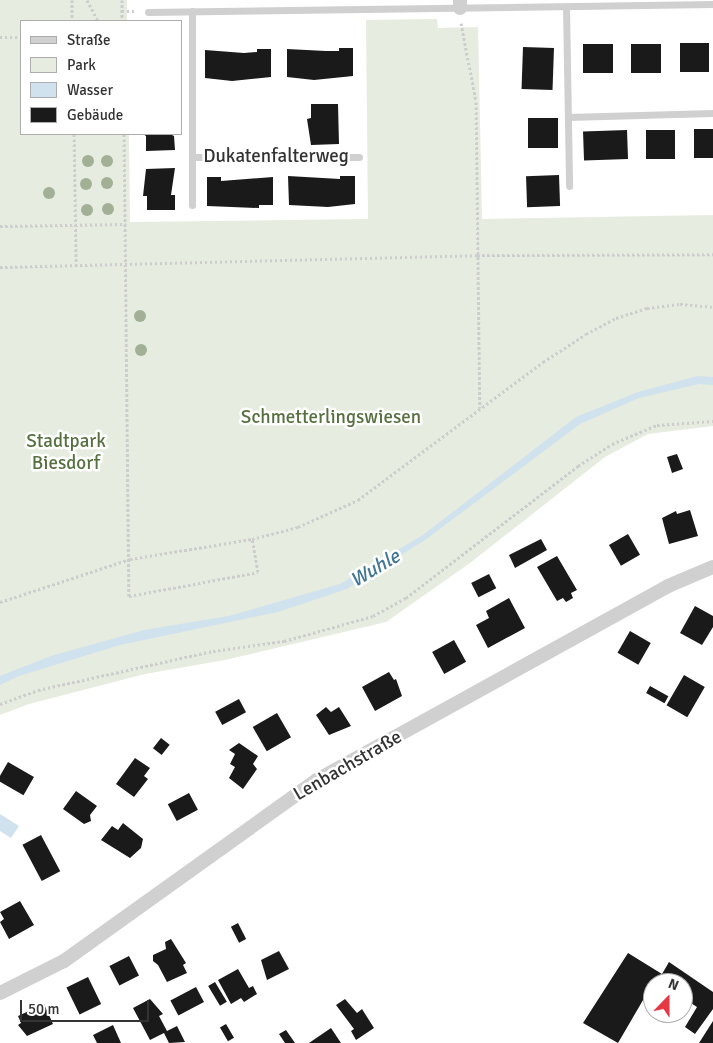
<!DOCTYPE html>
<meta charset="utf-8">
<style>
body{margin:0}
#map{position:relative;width:713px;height:1043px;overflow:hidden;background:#fff;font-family:Signika,sans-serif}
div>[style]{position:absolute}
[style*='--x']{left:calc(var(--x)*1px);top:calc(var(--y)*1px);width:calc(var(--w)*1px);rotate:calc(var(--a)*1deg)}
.green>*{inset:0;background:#e6ecdf}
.water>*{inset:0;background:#cfe2ee}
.building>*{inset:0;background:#1a1a1a;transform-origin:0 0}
.path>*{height:3px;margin-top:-1.5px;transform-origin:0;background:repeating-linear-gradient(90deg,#cdcdcd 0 2.5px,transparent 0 5px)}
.lane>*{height:7px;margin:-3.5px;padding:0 3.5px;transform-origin:3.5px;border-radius:3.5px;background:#d0d0d0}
.street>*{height:14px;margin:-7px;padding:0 7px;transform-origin:7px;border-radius:7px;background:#d0d0d0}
.trees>*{width:12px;height:12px;margin:-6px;border-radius:50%;background:#a2b095}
span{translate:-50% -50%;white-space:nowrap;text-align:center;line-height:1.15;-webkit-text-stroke:5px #fff;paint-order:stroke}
.street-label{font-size:19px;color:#333}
.park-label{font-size:19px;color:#56703f}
.water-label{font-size:20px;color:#3f7597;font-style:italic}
.legend{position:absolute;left:20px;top:20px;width:162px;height:115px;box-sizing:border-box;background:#fff;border:1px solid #adadad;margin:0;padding:6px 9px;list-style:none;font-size:15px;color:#333}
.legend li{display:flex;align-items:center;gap:10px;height:25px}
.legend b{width:25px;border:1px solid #adadad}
.north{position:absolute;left:643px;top:973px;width:50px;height:50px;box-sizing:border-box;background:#fff;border:1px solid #adadad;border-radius:50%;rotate:22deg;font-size:14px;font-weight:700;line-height:20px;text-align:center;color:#333}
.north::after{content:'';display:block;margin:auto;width:18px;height:22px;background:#e63946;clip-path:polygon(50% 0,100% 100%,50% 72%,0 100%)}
.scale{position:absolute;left:20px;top:1000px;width:129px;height:22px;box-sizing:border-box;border:2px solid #333;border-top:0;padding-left:6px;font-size:15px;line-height:18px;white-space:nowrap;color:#333;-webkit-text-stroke:4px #fff;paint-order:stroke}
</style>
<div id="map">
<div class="green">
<i style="clip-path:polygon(0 0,127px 0,127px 21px,21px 21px,21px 134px,129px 134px,130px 222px,368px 219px,366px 20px,437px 19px,438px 28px,478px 27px,482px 219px,713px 215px,713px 426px,648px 434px,605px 457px,470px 563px,386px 622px,225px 660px,145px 674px,29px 704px,0 715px)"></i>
</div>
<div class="water">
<i style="clip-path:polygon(698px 376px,713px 377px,713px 385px,699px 384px,639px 398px,580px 424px,425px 540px,347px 589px,278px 612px,120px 645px,19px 676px,0 685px,0 676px,51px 656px,144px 630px,229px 616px,340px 584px,423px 535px,576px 417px,638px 392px)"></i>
<i style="clip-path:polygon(0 814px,19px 826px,11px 838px,0 831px)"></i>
</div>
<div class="building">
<i style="left:709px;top:43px;width:29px;height:29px;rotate:90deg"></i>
<i style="left:613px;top:44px;width:29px;height:30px;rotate:90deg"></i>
<i style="left:631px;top:44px;width:30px;height:29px"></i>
<i style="left:523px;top:47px;width:31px;height:42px;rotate:2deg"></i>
<i style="clip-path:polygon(339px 48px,353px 48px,353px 76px,314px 80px,287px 77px,287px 49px,326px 51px,339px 51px)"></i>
<i style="clip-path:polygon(257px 49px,271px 49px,271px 77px,232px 81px,205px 78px,205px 50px,244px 53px,257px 52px)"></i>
<i style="clip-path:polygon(311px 104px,338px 104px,339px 144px,311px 145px,307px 119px,311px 118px)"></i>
<i style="left:558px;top:118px;width:30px;height:30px;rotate:90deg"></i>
<i style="left:694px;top:129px;width:19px;height:29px"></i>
<i style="left:627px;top:130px;width:29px;height:44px;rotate:88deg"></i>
<i style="left:646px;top:130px;width:29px;height:29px"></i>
<i style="clip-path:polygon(143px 134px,170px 134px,174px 136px,175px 150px,146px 151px,146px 136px)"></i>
<i style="clip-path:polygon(175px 168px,171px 195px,175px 195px,175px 210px,147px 210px,147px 196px,143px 196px,146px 169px)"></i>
<i style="left:559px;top:175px;width:31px;height:33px;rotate:88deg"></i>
<i style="clip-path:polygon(288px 176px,340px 179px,340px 176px,355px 176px,355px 204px,328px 207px,289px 205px)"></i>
<i style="clip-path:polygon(207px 177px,221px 177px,221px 181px,273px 177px,273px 205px,259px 205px,259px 208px,207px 206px)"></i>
<i style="clip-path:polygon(677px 454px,683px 469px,672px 473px,667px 457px)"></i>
<i style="clip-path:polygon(690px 510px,698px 536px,669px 544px,662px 518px,676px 511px,677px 514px)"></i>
<i style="left:628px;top:534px;width:24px;height:22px;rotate:60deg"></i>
<i style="clip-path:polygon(541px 539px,547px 550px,515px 568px,509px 555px)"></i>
<i style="clip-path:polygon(557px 556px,577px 590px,571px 593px,573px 598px,566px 602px,563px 598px,557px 601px,537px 567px)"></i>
<i style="left:489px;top:574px;width:16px;height:20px;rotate:63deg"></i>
<i style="clip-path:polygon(509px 598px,525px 628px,488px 648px,476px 625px,489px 618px,486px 611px)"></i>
<i style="clip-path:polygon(695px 606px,713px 616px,713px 627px,702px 645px,680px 633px)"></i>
<i style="left:630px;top:631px;width:24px;height:25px;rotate:30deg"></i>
<i style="left:454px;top:640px;width:25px;height:25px;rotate:61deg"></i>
<i style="clip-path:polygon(389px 672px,394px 680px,396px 679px,402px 696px,375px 711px,362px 687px)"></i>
<i style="left:684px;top:675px;width:24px;height:35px;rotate:30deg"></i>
<i style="left:650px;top:686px;width:21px;height:8px;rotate:29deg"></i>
<i style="left:239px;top:699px;width:15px;height:27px;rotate:62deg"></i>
<i style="clip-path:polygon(326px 707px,331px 712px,339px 707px,351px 726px,329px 735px,316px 715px)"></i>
<i style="left:277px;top:713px;width:28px;height:28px;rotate:60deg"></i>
<i style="left:161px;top:738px;width:11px;height:13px;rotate:38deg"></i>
<i style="clip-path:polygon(239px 743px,258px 756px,253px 764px,257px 769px,243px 789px,229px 778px,235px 767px,230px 764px,235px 754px,229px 750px)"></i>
<i style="clip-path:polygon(135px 758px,150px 768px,144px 776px,148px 779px,134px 797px,116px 784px)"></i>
<i style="left:8px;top:762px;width:30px;height:21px;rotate:30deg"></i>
<i style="clip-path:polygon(76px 791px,97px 806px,90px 815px,91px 821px,84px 824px,63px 809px)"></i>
<i style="left:189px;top:793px;width:19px;height:24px;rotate:62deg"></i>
<i style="clip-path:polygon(123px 823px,143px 839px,141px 848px,130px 858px,101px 840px,112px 826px,118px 830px)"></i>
<i style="left:41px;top:835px;width:41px;height:21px;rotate:62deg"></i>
<i style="clip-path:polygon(20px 901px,34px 925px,9px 939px,0 922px,4px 919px,0 912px)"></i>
<i style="left:238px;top:923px;width:18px;height:8px;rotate:63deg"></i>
<i style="clip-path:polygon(171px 939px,186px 963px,183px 965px,187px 973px,167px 982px,158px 965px,153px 961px,153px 955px,166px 949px,165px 942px)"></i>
<i style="clip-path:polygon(279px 951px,289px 969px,267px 980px,261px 960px)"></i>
<i style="clip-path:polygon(628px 953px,662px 974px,669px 962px,713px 992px,713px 1009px,695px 1034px,685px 1027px,697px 1007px,683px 998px,683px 983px,653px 983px,618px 1043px,583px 1023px)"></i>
<i style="left:129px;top:956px;width:22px;height:22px;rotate:63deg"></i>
<i style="clip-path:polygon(238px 969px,249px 988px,253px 986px,257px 994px,244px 1002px,241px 998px,231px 1004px,218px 980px)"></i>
<i style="left:88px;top:977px;width:30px;height:24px;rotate:64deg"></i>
<i style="left:215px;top:982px;width:23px;height:8px;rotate:59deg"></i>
<i style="left:196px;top:987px;width:17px;height:29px;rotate:62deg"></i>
<i style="clip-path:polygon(150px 999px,163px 1014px,159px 1016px,167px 1031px,177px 1026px,185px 1042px,169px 1043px,164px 1033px,150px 1040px,133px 1008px)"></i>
<i style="clip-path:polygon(345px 999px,357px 1013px,362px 1009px,374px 1028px,356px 1040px,351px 1031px,354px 1029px,336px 1005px)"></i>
<i style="clip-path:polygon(44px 1004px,53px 1024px,27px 1036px,18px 1025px,21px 1023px,18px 1016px)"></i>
<i style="clip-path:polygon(713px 1021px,713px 1043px,699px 1043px)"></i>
<i style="left:226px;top:1024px;width:16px;height:7px;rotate:60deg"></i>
<i style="clip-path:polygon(113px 1025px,121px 1043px,97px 1043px,93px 1035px)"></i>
<i style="clip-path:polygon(331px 1028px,341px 1043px,309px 1043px)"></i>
<i style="clip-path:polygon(286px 1030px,295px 1043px,285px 1043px,279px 1034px)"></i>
</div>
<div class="path">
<i style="--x:72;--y:0;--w:21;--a:90"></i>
<i style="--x:87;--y:0;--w:24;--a:62"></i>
<i style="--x:122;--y:0;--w:21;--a:90"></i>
<i style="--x:122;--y:11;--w:15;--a:0"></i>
<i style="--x:461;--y:23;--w:80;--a:79.2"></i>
<i style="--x:476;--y:102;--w:306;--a:89.3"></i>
<i style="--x:0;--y:37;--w:21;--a:0"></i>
<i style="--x:74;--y:134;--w:132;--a:89.1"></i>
<i style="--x:124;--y:134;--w:462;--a:89.4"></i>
<i style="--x:129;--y:596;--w:131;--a:-10.5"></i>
<i style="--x:258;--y:572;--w:34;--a:-100"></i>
<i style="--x:0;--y:226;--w:126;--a:-0.9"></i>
<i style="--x:0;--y:267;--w:477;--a:-1.4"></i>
<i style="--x:477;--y:255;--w:236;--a:-0.2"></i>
<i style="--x:0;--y:602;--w:137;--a:-18.3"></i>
<i style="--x:130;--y:559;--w:124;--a:-9.3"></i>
<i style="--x:252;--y:539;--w:48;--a:-14.6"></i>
<i style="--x:298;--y:527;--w:66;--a:-24.2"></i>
<i style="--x:358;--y:500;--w:231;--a:-36.7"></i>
<i style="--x:543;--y:362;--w:51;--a:-33.1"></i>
<i style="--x:586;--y:334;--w:34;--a:-28"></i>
<i style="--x:616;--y:318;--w:33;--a:-18"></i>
<i style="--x:647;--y:308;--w:33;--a:-7"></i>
<i style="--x:680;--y:304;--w:33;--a:5"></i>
<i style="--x:0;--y:704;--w:40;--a:-20.2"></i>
<i style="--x:38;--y:690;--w:179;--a:-12.6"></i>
<i style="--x:213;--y:651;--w:72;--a:-8"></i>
<i style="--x:284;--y:641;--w:92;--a:-15.7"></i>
<i style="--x:373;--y:616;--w:38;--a:-29"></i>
<i style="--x:406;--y:598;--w:217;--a:-37.5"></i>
<i style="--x:578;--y:466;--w:40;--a:-32.9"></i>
<i style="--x:612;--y:444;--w:49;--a:-22.9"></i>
<i style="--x:657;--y:425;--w:56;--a:-4.1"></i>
</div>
<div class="lane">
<i style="--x:566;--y:7;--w:179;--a:89"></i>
<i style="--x:192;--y:11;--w:194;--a:90"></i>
<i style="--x:148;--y:12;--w:565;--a:-0.81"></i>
<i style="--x:568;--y:117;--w:145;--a:-1.6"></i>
<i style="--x:192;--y:157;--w:167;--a:0"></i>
</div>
<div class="street">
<i style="--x:460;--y:0;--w:8;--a:90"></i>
<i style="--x:0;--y:993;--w:72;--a:-26.6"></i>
<i style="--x:64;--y:961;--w:311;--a:-35.6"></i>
<i style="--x:317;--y:780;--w:401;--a:-28.9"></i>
<i style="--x:668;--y:586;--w:49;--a:-22.9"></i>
</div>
<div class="trees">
<i style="left:88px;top:161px"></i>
<i style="left:107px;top:161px"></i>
<i style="left:107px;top:183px"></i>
<i style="left:86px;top:184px"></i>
<i style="left:49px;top:193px"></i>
<i style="left:108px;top:209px"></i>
<i style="left:87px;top:210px"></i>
<i style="left:140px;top:316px"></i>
<i style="left:141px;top:350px"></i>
</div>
<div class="street-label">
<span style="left:276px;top:157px">Dukatenfalterweg</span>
<span style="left:348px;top:766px;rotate:-30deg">Lenbachstraße</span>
</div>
<div class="park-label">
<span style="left:331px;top:418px">Schmetterlingswiesen</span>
<span style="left:66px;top:453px">Stadtpark<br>Biesdorf</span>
</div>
<div class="water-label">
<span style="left:375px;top:568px;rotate:-31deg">Wuhle</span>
</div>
<ul class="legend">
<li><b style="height:6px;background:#d0d0d0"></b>Straße</li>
<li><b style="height:14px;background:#e6ecdf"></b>Park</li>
<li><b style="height:14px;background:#cfe2ee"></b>Wasser</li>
<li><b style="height:14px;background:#1a1a1a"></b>Gebäude</li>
</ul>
<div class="north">N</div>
<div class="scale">50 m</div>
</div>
